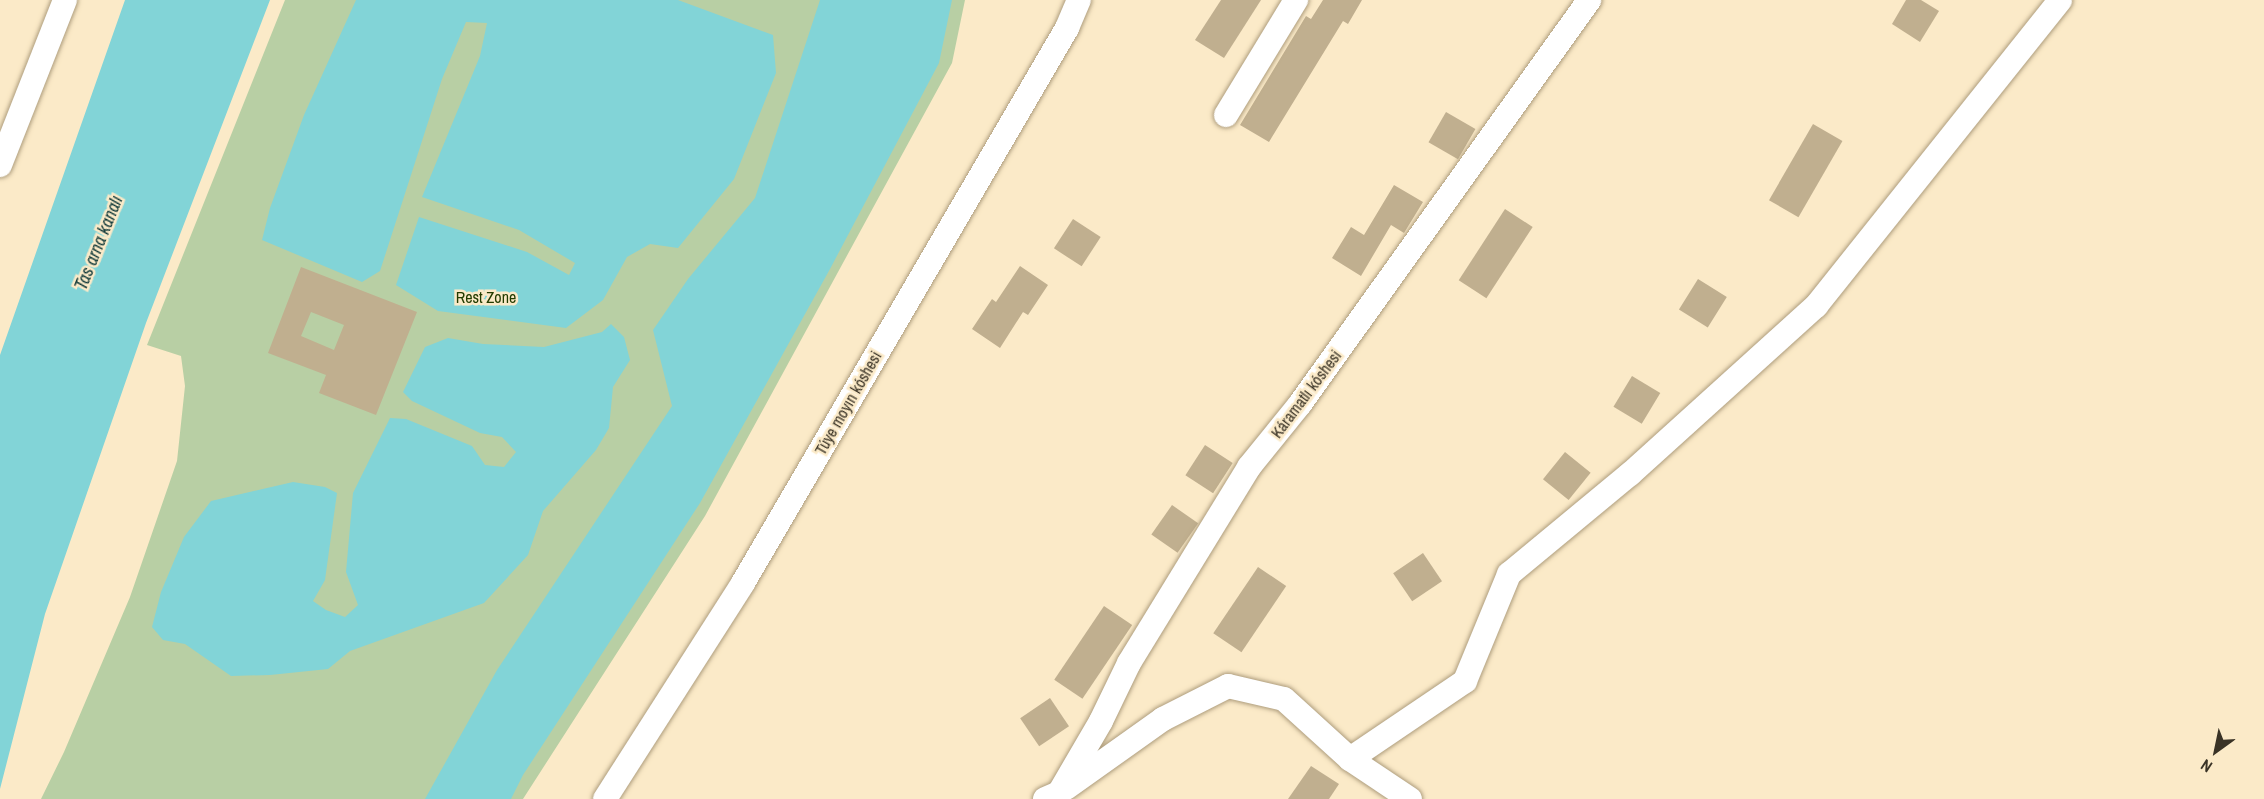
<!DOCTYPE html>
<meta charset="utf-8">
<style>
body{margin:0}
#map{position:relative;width:2264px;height:799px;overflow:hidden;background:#fbeac8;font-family:"Archivo Narrow",sans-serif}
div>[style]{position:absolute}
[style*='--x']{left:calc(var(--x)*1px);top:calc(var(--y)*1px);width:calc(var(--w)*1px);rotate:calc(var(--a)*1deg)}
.green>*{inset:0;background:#b8cfa4}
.water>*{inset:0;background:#82d4d7}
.building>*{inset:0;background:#c0af8f;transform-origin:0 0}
.roads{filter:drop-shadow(0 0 2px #ae9d7d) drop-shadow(0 0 2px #ae9d7d)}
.minor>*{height:24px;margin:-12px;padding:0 12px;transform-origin:12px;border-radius:12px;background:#fff}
span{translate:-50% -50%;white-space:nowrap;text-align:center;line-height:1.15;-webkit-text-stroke:5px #fbeac8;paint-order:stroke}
.park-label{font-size:16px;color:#233c00}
.street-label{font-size:16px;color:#3a3326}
.water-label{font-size:18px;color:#0e3738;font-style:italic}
.north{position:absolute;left:2186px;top:721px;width:60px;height:60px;-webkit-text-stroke:4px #fbeac8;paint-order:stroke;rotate:213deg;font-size:16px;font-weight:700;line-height:24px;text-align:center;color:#3a3326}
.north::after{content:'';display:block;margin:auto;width:21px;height:27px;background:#3a3326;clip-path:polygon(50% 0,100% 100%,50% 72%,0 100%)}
</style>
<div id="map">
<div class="green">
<i style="clip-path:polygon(285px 0,965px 0,952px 63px,705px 516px,523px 799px,41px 799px,64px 752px,130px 597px,177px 461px,185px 386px,181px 356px,147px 345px)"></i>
</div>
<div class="water">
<i style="clip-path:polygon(125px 0,270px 0,146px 323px,45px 614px,0 789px,0 355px)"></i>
<i style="clip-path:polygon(356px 0,678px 0,773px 35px,776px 73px,734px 179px,678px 248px,650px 244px,627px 257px,603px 300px,566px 328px,438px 311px,396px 285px,419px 217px,527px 252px,569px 275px,575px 263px,519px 230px,422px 197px,480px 56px,487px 23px,466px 22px,442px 79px,380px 271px,362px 282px,262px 240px,270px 208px,304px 115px)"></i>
<i style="clip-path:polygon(820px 0,952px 0,939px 63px,830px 269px,700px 503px,523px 775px,511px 799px,425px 799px,497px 670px,672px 406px,653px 330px,688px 279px,755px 198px)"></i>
<i style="clip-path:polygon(611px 324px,624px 337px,630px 360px,613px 387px,609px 428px,596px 450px,543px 511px,528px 555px,484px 603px,350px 651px,328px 669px,270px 675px,231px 676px,185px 644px,163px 640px,152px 627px,161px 592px,184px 537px,211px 501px,293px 482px,325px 487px,337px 493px,325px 580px,313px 601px,326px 610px,345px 617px,358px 605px,346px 572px,353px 493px,390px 418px,406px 419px,472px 446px,485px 465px,504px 467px,516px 452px,502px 437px,480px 433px,412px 401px,403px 392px,425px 347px,448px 338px,483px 344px,544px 347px,602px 332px)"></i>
</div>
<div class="building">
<i style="clip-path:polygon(1221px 0,1261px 0,1224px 58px,1195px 40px)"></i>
<i style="clip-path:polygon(1323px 0,1362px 0,1348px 24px,1343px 21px,1269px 142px,1240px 125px,1306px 16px,1311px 19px)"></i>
<i style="clip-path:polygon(1906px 0,1921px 0,1939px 11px,1920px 42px,1892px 24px)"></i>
<i style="left:1446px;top:112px;width:34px;height:35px;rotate:30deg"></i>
<i style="left:1813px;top:124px;width:34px;height:88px;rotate:30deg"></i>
<i style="clip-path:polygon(1394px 185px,1423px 202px,1404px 233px,1391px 225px,1361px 276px,1332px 258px,1351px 227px,1364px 235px)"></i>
<i style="left:1505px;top:209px;width:33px;height:85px;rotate:33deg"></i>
<i style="left:1073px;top:219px;width:33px;height:35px;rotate:33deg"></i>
<i style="clip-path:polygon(1020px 266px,1048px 285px,1028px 315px,1023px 312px,1000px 348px,972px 329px,992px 299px,996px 302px)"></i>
<i style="clip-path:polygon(evenodd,301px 267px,417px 312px,376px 415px,319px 393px,326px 375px,268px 353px,301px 267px,311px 312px,344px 325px,334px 350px,301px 336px,311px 312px)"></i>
<i style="left:1698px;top:279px;width:34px;height:36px;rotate:32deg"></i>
<i style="left:1632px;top:376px;width:33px;height:36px;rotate:31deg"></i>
<i style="left:1205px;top:445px;width:33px;height:36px;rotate:33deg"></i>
<i style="left:1565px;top:452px;width:33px;height:35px;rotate:39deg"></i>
<i style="left:1172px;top:505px;width:32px;height:36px;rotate:35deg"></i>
<i style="left:1423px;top:553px;width:34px;height:36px;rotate:56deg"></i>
<i style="left:1258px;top:567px;width:34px;height:80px;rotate:34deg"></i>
<i style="left:1104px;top:606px;width:34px;height:89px;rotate:34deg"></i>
<i style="left:1050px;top:698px;width:34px;height:36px;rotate:56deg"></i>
<i style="clip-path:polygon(1311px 766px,1339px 784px,1329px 799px,1288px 799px)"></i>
</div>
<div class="roads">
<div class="minor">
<i style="--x:1226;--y:115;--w:135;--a:-58.7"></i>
<i style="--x:0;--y:165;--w:177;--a:-68.5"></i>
<i style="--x:1350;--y:759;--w:139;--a:-34.1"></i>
<i style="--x:1465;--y:681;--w:116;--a:-67.6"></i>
<i style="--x:1509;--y:574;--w:157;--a:-39.6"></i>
<i style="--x:1630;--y:474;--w:251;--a:-42.1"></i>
<i style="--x:1816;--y:306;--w:391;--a:-51.4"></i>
<i style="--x:1066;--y:788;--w:119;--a:-35.4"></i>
<i style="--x:1163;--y:719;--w:73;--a:-26.9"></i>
<i style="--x:1228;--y:686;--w:57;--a:13.1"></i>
<i style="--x:1284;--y:699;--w:89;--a:42.3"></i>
<i style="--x:1350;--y:759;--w:72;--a:33.7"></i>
<i style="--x:605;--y:799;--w:256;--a:-57.4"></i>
<i style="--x:743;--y:583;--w:643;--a:-59.72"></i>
<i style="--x:1067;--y:28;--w:30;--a:-67"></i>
<i style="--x:1045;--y:799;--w:15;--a:-23"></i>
<i style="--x:1059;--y:793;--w:83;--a:-59.7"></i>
<i style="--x:1101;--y:721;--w:64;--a:-64.2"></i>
<i style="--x:1129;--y:663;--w:230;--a:-58.5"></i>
<i style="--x:1249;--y:467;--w:81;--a:-51"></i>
<i style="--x:1300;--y:404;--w:497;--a:-54.4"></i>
</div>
</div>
<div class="park-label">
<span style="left:486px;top:297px">Rest Zone</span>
</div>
<div class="street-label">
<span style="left:1306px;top:394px;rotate:-53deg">Káramatlı kóshesi</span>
<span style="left:848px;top:403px;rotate:-60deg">Túye moyın kóshesi</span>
</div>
<div class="water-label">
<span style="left:99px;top:243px;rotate:-68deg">Tas arna kanalı</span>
</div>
<div class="north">N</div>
</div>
